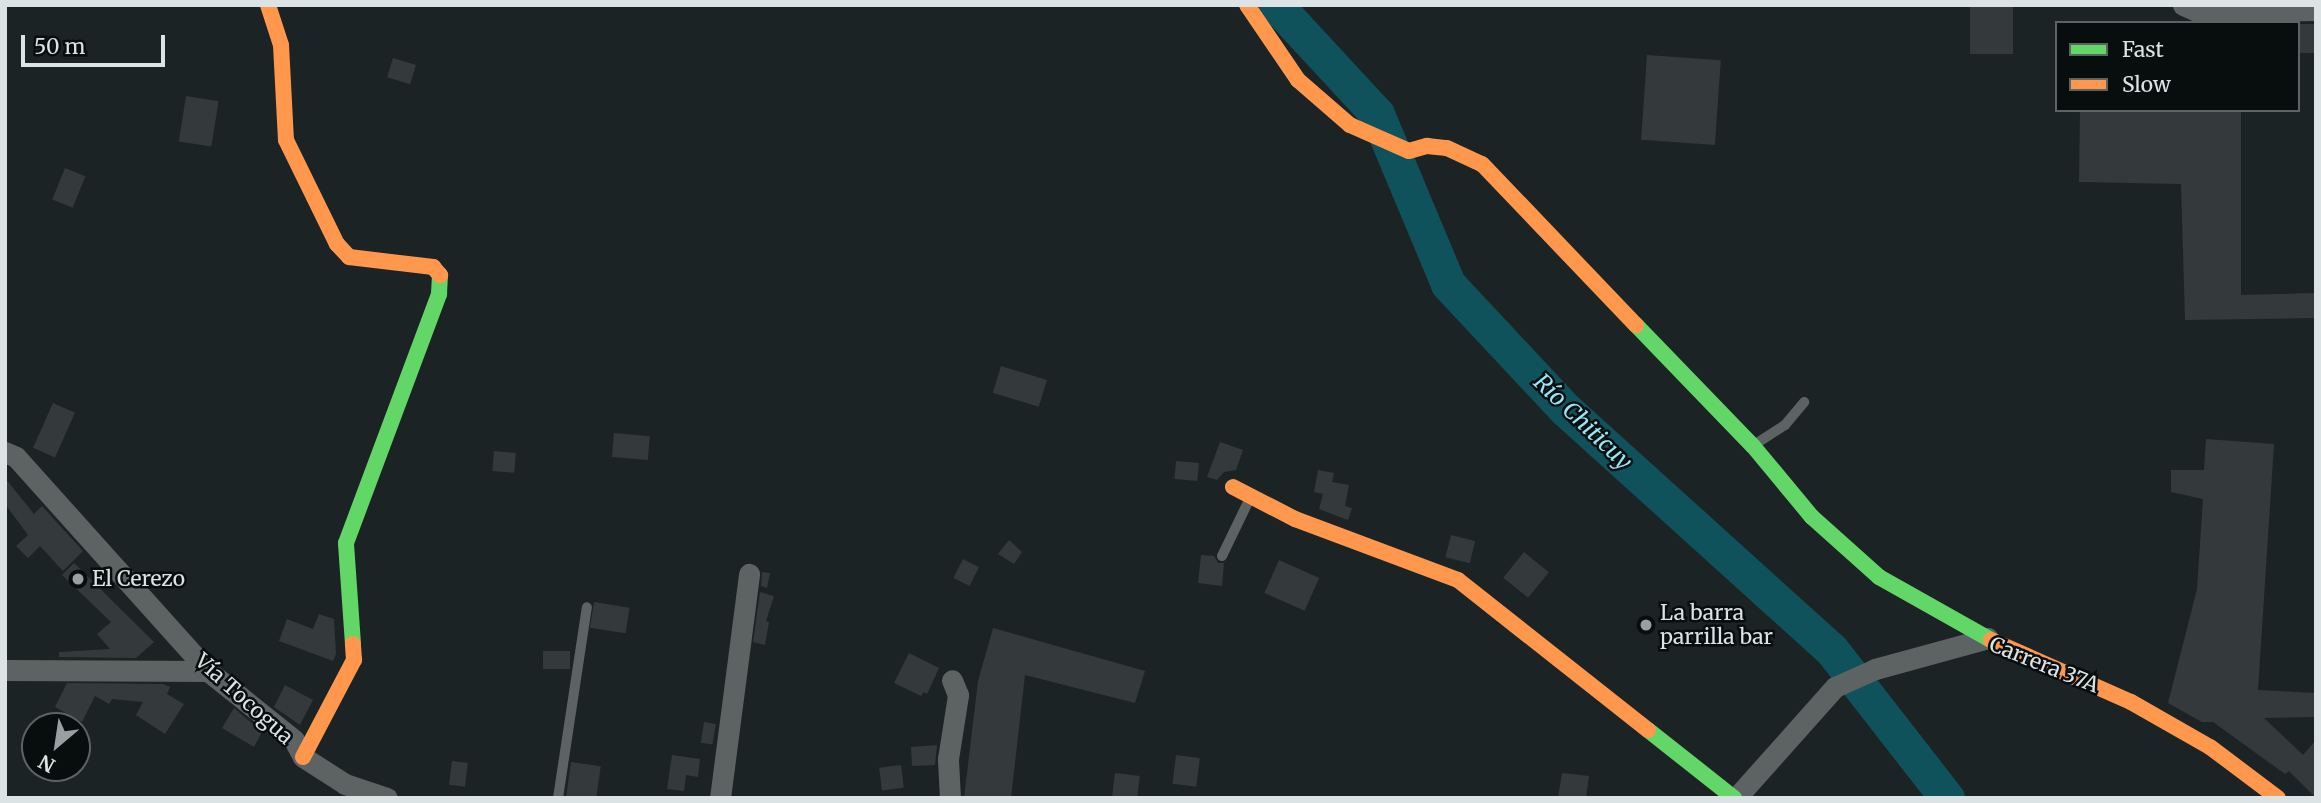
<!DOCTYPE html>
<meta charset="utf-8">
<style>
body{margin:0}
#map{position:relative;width:2321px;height:803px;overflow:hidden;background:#1c2324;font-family:Merriweather,serif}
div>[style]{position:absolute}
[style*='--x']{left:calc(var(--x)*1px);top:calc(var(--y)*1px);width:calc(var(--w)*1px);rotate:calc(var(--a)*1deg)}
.river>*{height:35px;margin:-17.5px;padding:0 17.5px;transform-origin:17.5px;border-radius:17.5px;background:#0f525c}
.building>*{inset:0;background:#343a3b;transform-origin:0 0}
.lane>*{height:10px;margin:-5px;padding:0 5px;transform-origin:5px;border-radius:5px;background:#5d6263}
.street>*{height:21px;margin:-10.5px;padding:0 10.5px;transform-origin:10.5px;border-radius:10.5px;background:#5d6263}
.fast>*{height:16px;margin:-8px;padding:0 8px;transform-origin:8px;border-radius:8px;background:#63d668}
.slow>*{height:16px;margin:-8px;padding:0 8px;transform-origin:8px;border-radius:8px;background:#ff974d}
.dots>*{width:19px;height:19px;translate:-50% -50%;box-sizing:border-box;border:4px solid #080d0e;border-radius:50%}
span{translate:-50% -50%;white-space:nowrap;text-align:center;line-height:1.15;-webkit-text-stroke:5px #080d0e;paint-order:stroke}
.poi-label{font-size:21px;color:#dbe3e5}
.left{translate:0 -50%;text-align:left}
.street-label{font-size:21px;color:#dbe3e5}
.water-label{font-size:23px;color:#93e9f8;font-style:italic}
.frame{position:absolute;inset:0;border:7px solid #dbe3e5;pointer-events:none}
.legend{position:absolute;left:2055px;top:21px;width:245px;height:91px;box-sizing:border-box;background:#080d0e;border:2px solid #5c6364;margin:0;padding:9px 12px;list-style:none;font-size:21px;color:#dbe3e5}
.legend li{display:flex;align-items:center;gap:14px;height:35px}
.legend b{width:35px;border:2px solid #5c6364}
.north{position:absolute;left:21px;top:712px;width:70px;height:70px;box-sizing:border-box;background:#080d0e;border:2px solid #5c6364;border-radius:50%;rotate:209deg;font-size:19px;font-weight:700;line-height:28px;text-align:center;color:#dbe3e5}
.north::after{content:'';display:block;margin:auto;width:24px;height:32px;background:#98a0a1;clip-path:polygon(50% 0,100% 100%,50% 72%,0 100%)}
.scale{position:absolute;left:21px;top:35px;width:144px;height:32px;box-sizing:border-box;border:4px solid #dbe3e5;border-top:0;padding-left:9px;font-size:21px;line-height:24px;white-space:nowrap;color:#dbe3e5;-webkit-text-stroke:5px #080d0e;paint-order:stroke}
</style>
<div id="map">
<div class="river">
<i style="--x:1276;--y:5;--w:149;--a:47.2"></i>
<i style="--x:1377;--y:114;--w:184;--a:67.3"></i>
<i style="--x:1448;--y:284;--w:171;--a:46.9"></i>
<i style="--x:1565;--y:409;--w:358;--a:42.1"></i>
<i style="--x:1831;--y:649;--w:189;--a:52.1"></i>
</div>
<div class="building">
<i style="left:1970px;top:5px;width:43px;height:49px"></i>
<i style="left:2298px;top:24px;width:18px;height:29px"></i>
<i style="left:1647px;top:55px;width:74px;height:85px;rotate:4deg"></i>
<i style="left:393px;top:58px;width:24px;height:20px;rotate:17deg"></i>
<i style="left:186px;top:96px;width:33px;height:46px;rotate:9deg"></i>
<i style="clip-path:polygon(2080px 110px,2241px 110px,2241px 295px,2316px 293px,2316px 318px,2185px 320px,2181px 184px,2079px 182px)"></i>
<i style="left:65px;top:168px;width:22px;height:34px;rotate:22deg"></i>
<i style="left:1001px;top:366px;width:48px;height:28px;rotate:17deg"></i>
<i style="left:53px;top:403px;width:24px;height:49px;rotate:24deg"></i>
<i style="left:614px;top:433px;width:36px;height:24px;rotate:5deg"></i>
<i style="clip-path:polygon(2206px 439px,2274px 444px,2258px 690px,2316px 693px,2316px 717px,2264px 718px,2303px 755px,2316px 740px,2316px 798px,2289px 771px,2285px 774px,2213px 722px,2202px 722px,2168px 703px,2197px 589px,2203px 499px,2171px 492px,2171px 470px,2204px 470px)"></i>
<i style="clip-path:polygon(1220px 442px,1243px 450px,1236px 470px,1224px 472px,1217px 480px,1207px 477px)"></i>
<i style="left:494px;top:451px;width:22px;height:20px;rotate:5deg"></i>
<i style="left:1176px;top:461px;width:23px;height:18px;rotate:5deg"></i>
<i style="clip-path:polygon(1318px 470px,1334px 473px,1332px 482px,1349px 485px,1345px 506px,1352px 508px,1348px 520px,1319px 509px,1323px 494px,1314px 492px)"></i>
<i style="clip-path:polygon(5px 478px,34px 514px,42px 506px,83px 551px,63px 571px,40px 546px,28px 558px,16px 546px,28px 535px,5px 504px)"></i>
<i style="left:1451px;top:535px;width:25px;height:23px;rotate:14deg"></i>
<i style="clip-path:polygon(1009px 540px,1022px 552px,1014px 564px,998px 554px)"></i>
<i style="left:1524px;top:552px;width:32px;height:33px;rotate:39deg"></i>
<i style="clip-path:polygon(1201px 555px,1214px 556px,1218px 563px,1224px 563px,1222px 586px,1198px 583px)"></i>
<i style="left:963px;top:559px;width:18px;height:21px;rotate:27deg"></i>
<i style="left:1279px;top:560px;width:44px;height:36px;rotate:24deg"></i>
<i style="clip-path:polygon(74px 563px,154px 642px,136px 658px,59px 657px,59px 652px,110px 649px,97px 634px,111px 622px,62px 575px)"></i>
<i style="clip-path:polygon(762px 572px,770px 573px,767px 588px,761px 586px)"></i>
<i style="clip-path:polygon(760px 592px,774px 596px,766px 621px,769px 622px,765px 645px,753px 642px)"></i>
<i style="left:594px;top:602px;width:36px;height:26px;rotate:9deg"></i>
<i style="clip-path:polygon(319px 614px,334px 619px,336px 654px,333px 661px,279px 641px,287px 619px,313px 629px)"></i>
<i style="clip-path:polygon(993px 628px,1145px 671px,1135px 703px,1025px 675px,1011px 798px,964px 798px,978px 681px)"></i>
<i style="left:570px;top:651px;width:18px;height:27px;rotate:90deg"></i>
<i style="clip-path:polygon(909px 653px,939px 668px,927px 694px,924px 692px,921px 696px,894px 683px)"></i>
<i style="clip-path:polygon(67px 683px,163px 684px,170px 687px,167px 694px,184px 704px,165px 734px,136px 715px,143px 702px,112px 699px,109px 704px,95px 696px,82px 722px,55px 707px)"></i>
<i style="clip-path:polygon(285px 685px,313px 700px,300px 725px,274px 707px)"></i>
<i style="clip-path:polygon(234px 708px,262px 732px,254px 747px,222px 728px)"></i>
<i style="left:704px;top:722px;width:12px;height:21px;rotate:9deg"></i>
<i style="clip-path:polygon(937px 745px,935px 765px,912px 766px,911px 747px)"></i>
<i style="clip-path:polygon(672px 755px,700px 759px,698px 777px,686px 775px,684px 791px,667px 789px)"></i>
<i style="left:1176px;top:755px;width:24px;height:29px;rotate:7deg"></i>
<i style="left:452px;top:761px;width:16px;height:24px;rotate:7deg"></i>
<i style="left:571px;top:762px;width:30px;height:36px;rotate:8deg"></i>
<i style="left:901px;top:765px;width:23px;height:22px;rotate:83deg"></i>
<i style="left:1115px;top:773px;width:25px;height:25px;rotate:7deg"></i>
<i style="clip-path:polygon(1562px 773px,1589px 776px,1586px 798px,1558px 798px)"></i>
</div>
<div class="lane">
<i style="--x:1754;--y:445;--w:37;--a:-33"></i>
<i style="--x:1785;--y:425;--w:30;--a:-50"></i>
<i style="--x:1222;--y:556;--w:64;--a:-64.2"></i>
<i style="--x:558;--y:798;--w:193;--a:-81.4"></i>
</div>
<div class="street">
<i style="--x:2183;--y:5;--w:17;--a:24"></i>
<i style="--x:2199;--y:12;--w:117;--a:-1"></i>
<i style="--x:5;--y:452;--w:12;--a:24"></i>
<i style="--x:16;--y:457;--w:288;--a:48.1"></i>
<i style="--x:208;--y:671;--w:110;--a:38.7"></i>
<i style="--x:294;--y:740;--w:19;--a:62"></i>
<i style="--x:303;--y:757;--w:50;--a:32.7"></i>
<i style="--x:345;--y:784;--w:44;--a:18.4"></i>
<i style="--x:5;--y:670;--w:203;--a:0.3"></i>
<i style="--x:720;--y:798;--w:226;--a:-82.6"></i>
<i style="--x:950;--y:798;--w:39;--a:-93"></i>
<i style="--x:948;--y:759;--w:65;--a:-81.1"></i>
<i style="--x:958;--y:695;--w:16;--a:-112"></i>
<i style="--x:1736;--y:798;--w:149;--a:-48.3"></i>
<i style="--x:1835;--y:687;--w:44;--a:-24.2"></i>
<i style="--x:1875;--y:669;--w:117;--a:-15.3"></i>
</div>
<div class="fast">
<i style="--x:1636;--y:325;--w:168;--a:46"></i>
<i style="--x:1753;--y:446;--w:92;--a:50.3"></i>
<i style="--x:1812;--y:517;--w:90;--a:41.8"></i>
<i style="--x:1879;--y:577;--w:129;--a:29.4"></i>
<i style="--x:353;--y:644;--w:101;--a:-94"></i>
<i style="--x:346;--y:543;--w:266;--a:-69.5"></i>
<i style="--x:439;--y:294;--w:19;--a:-87"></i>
<i style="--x:1648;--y:730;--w:110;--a:38.3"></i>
</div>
<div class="slow">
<i style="--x:268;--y:5;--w:42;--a:72"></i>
<i style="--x:281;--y:45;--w:95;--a:87"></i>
<i style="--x:286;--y:140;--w:116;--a:63.9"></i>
<i style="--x:337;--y:244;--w:18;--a:47"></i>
<i style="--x:349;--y:257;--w:85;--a:6.8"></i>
<i style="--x:433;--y:267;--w:11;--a:49"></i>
<i style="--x:1247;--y:5;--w:91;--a:55.8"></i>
<i style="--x:1298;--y:80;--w:69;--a:40.9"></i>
<i style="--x:1350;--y:125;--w:64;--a:23.8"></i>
<i style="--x:1409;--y:151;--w:19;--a:-16"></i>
<i style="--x:1427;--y:146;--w:20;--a:6"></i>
<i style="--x:1447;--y:148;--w:38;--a:25"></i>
<i style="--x:1482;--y:164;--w:223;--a:46.3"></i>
<i style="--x:1233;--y:487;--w:70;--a:27.3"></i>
<i style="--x:1295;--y:519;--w:174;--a:20.5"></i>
<i style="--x:1458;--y:580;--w:242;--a:38.3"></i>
<i style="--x:1991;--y:640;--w:153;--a:23.9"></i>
<i style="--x:2131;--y:702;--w:91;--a:29.7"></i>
<i style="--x:2210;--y:747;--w:85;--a:36.9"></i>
<i style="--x:303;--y:757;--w:110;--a:-62.3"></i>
<i style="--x:354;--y:660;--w:16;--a:-94"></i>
</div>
<div class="dots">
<i style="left:78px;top:579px;background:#98a0a1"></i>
<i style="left:1646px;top:625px;background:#98a0a1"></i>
</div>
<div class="poi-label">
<span class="left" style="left:92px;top:579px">El Cerezo</span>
<span class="left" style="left:1660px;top:625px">La barra<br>parrilla bar</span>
</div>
<div class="street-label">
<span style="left:2044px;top:665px;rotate:22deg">Carrera 37A</span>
<span style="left:244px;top:699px;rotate:42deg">Vía Tocogua</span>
</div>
<div class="water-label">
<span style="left:1583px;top:422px;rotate:44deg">Río Chiticuy</span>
</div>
<div class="frame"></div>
<ul class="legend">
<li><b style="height:9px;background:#63d668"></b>Fast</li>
<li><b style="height:9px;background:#ff974d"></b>Slow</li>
</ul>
<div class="north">N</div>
<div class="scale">50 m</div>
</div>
